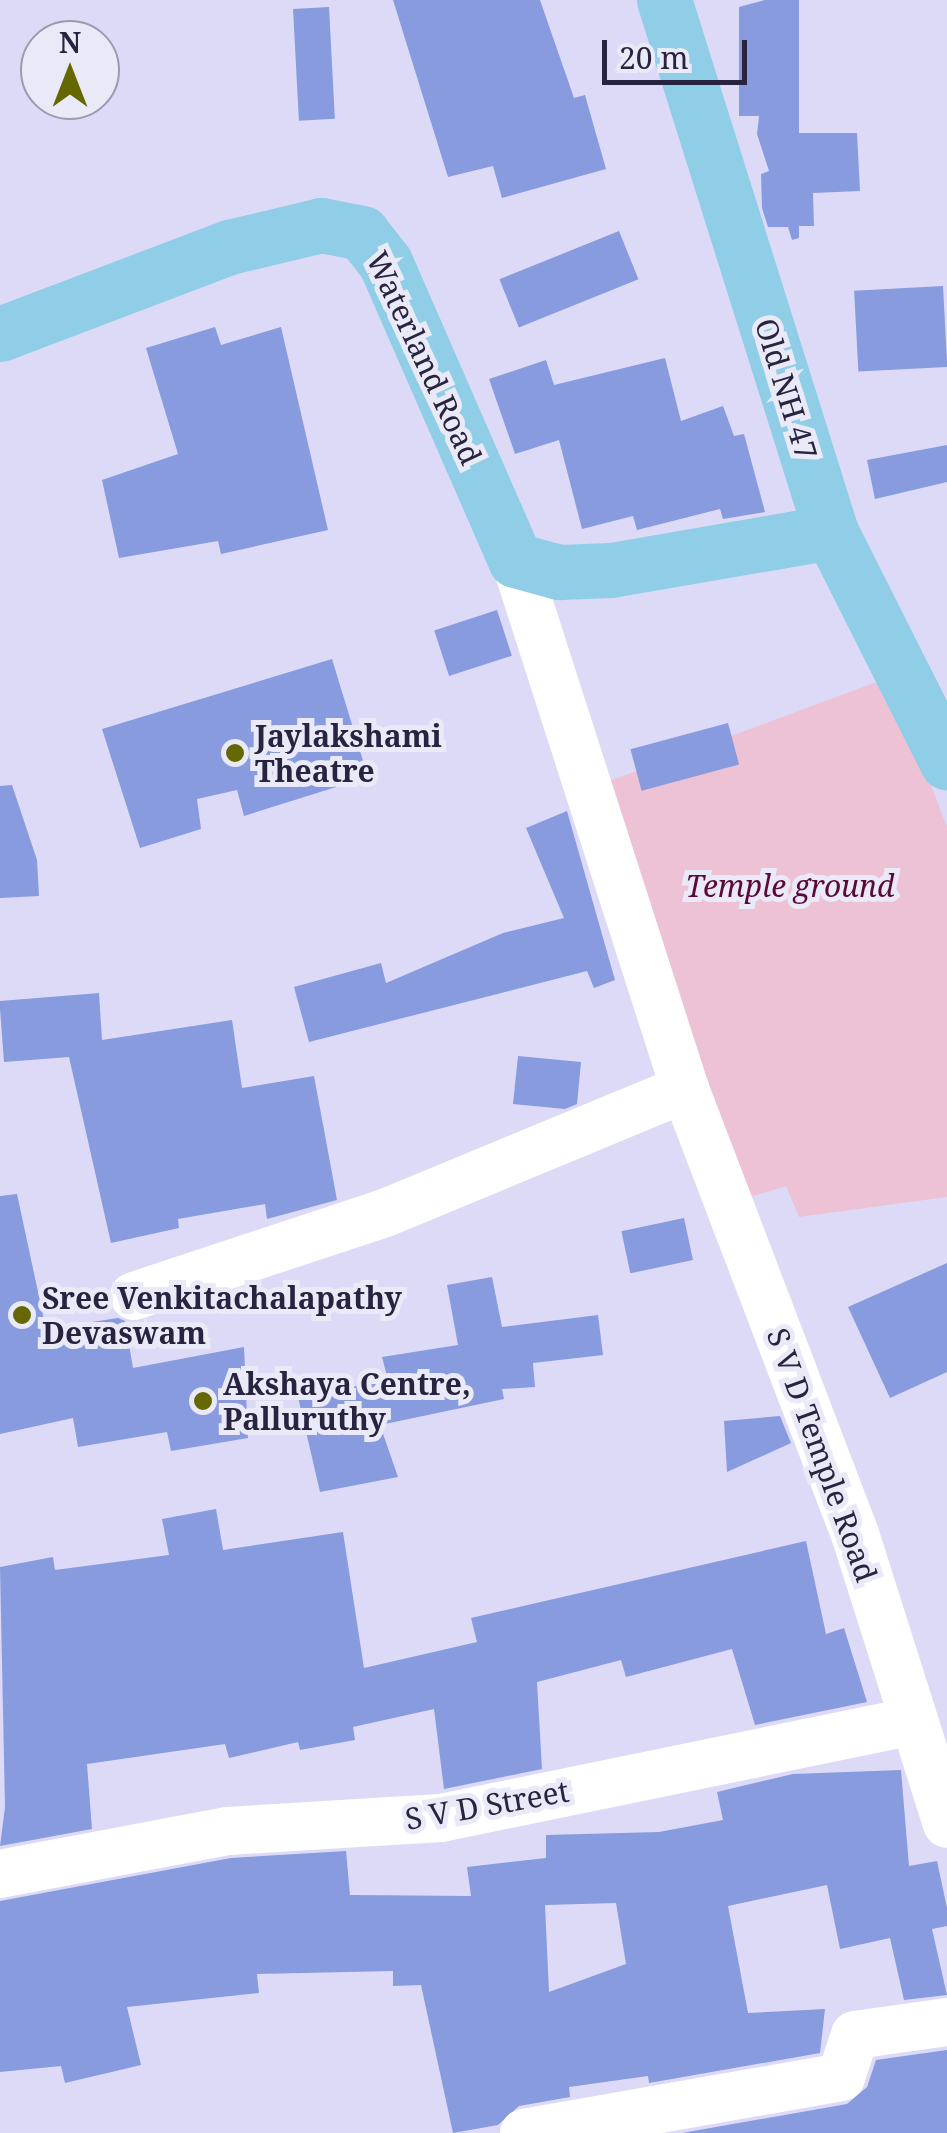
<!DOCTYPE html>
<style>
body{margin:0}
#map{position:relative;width:947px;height:2133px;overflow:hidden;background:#dddaf7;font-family:"Noto Serif",serif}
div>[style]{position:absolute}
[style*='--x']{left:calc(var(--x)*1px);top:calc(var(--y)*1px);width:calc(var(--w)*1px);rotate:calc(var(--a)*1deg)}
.green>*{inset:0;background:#eec2d5}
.building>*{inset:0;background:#879bde;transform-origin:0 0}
.minor>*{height:48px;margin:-24px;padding:0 24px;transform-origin:24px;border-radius:24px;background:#fff}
.major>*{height:55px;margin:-27.5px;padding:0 27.5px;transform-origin:27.5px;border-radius:27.5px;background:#90cde7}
.dots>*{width:28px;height:28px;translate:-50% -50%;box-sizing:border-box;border:5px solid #eae9f8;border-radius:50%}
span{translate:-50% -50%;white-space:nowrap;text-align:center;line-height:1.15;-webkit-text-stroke:10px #eae9f8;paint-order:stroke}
.street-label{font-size:30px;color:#28233f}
.poi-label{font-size:30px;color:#28233f;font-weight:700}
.left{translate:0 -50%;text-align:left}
.park-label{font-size:30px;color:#5c093a;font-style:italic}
.north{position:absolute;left:20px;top:20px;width:100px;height:100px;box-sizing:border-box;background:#eae9f8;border:2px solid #9c9aae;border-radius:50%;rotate:0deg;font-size:28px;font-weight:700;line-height:40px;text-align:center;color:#28233f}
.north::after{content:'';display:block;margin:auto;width:35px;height:45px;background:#656701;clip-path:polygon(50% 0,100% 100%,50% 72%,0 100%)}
.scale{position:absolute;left:602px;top:40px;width:145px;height:45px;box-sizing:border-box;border:5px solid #28233f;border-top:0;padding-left:12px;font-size:30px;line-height:35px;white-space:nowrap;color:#28233f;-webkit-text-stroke:8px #eae9f8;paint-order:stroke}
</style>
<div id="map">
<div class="green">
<i style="clip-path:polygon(890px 677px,947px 827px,947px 1197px,799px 1217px,786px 1186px,741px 1200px,577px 793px)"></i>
</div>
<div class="building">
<i style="clip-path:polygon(393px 0,540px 0,574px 98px,585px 95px,606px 169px,502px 198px,493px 166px,448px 177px)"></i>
<i style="clip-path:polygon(765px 0,799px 0,799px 133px,857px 133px,860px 191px,813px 193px,814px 226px,799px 226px,799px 238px,792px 240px,788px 227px,768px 227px,762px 208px,761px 174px,769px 171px,757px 134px,759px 116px,739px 116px,739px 7px)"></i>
<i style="left:329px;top:7px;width:112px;height:36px;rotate:87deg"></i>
<i style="left:619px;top:231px;width:52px;height:129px;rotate:68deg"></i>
<i style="left:943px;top:286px;width:81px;height:89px;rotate:87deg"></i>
<i style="clip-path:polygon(215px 327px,221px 345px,281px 327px,328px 530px,221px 554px,218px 541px,119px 558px,102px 480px,178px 454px,146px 348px)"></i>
<i style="clip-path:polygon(665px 358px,681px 421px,723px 406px,734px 436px,744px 434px,765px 512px,723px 519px,720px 509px,637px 530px,633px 516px,582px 529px,559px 440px,515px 454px,489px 379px,546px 360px,554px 385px)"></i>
<i style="clip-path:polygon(947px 445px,947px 482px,875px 499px,867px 460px)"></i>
<i style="left:497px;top:610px;width:48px;height:66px;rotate:72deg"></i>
<i style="clip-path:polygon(332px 659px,368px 777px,244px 816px,237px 790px,197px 799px,201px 829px,140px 848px,102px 729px)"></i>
<i style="left:728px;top:723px;width:43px;height:101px;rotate:75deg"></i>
<i style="clip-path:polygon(12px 785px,37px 860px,39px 896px,0 898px,0 786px)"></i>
<i style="clip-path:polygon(567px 811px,615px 980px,594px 988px,587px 971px,309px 1042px,294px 987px,381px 963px,386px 983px,503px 933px,564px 918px,526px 828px)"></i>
<i style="clip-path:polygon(99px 993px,102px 1040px,232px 1020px,242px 1088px,314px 1076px,337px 1200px,267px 1219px,265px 1204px,178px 1219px,179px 1228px,111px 1243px,69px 1057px,4px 1062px,0 1009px,0 1001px)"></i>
<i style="clip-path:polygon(518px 1056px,581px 1062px,577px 1104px,565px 1109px,513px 1104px)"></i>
<i style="clip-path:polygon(17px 1194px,46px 1329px,118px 1318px,125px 1321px,133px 1368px,244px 1347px,248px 1438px,171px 1451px,167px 1432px,78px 1447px,73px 1418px,0 1434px,0 1196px)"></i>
<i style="left:684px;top:1218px;width:43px;height:64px;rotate:78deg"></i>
<i style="clip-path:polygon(947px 1263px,947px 1372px,890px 1398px,848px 1307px)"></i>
<i style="clip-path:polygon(492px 1277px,502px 1327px,598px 1315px,603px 1355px,533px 1363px,535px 1387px,502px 1389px,504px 1399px,380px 1425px,398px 1477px,320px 1492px,298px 1397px,388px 1380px,382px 1357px,458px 1345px,447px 1285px)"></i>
<i style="clip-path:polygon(780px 1416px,791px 1443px,727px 1472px,724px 1421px)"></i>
<i style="clip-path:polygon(216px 1509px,223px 1550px,343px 1532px,364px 1668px,477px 1642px,471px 1618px,806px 1541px,826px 1634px,844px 1628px,867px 1702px,755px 1725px,732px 1649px,626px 1677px,621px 1660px,537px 1682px,542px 1769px,444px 1789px,434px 1709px,353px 1727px,355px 1740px,300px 1750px,298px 1742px,229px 1758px,225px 1744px,87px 1764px,92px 1829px,0 1846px,5px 1807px,0 1567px,53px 1557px,55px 1570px,169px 1555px,162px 1519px)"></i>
<i style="clip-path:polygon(evenodd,901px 1770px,909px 1866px,937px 1861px,947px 1908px,947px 1926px,932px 1929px,947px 1995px,904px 2000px,890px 1938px,840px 1949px,827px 1885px,728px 1906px,748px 2013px,825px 2009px,820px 2053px,649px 2083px,648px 2076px,569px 2087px,570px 2097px,519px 2106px,498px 2125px,453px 2133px,421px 1985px,393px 1986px,393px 1971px,257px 1974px,259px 1993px,127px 2007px,141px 2065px,65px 2083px,61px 2066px,0 2072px,0 1901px,231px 1858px,346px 1851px,350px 1895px,471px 1896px,467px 1867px,546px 1858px,546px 1835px,659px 1832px,723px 1820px,717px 1792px,793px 1774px,901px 1770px,616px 1903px,626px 1964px,549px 1992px,545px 1905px,616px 1903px)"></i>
<i style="clip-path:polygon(947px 2050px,947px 2133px,682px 2133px,847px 2104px,867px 2087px,876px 2060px)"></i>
</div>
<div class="minor">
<i style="--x:515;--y:560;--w:556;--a:72.18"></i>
<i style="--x:685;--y:1089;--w:476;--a:69.1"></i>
<i style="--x:855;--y:1534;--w:304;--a:72.4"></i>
<i style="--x:134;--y:1296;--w:264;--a:-18.3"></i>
<i style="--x:385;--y:1213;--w:325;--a:-22.5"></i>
<i style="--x:0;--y:1874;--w:232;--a:-10.7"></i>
<i style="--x:228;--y:1831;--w:213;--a:-3.5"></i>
<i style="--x:441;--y:1818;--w:481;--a:-11.6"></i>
<i style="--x:524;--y:2133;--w:322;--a:-10"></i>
<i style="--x:841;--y:2077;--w:44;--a:-71.6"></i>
<i style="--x:855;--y:2035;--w:93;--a:-8"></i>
</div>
<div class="major">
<i style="--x:664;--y:0;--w:558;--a:72.57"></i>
<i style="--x:831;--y:532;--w:258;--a:63.3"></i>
<i style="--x:0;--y:334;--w:245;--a:-20.8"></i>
<i style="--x:229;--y:247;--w:95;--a:-13.4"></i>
<i style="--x:321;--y:225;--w:42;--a:11"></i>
<i style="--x:362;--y:233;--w:37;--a:52"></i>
<i style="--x:385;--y:262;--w:325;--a:66.4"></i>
<i style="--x:515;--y:560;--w:46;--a:15.3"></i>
<i style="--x:559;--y:572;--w:52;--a:-2.2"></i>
<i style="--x:611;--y:570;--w:223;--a:-9.8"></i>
</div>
<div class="dots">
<i style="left:235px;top:753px;background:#656701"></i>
<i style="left:22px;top:1315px;background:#656701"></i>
<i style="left:203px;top:1401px;background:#656701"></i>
</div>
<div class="street-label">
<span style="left:424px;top:358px;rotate:65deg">Waterland Road</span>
<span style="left:786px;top:389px;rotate:73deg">Old NH 47</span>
<span style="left:822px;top:1455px;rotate:70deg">S V D Temple Road</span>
<span style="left:487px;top:1805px;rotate:-10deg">S V D Street</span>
</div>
<div class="poi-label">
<span class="left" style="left:255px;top:753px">Jaylakshami<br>Theatre</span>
<span class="left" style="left:42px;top:1315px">Sree Venkitachalapathy<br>Devaswam</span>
<span class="left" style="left:223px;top:1401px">Akshaya Centre,<br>Palluruthy</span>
</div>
<div class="park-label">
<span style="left:790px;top:886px">Temple ground</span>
</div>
<div class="north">N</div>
<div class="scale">20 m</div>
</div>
